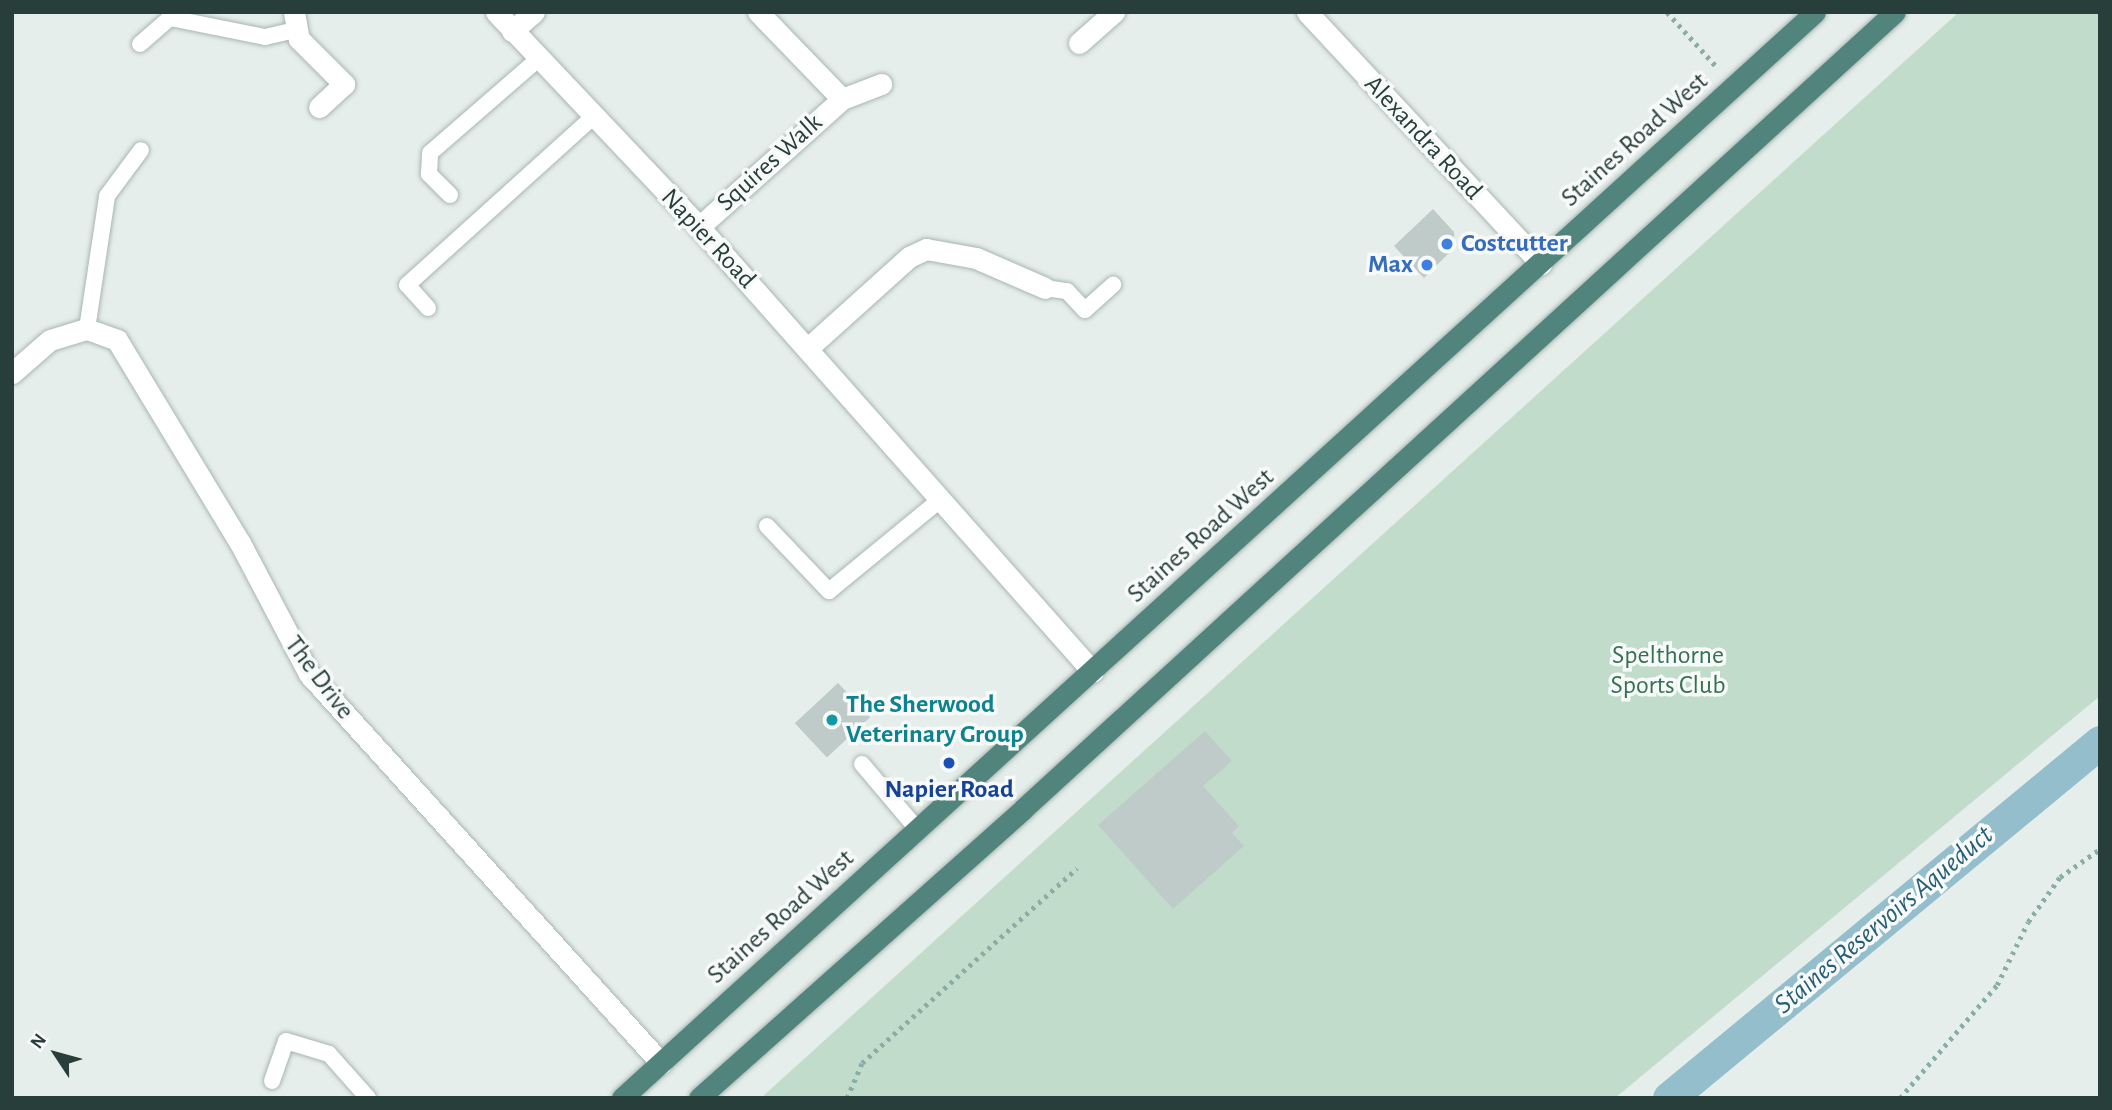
<!DOCTYPE html>
<style>
body{margin:0}
#map{position:relative;width:2112px;height:1110px;overflow:hidden;background:#e6eeeb;font-family:"Alegreya Sans",sans-serif}
div>[style]{position:absolute}
[style*='--x']{left:calc(var(--x)*1px);top:calc(var(--y)*1px);width:calc(var(--w)*1px);rotate:calc(var(--a)*1deg)}
.green>*{inset:0;background:#c2dccc}
.canal>*{height:33px;margin:-16.5px;padding:0 16.5px;transform-origin:16.5px;border-radius:16.5px;background:#95becd}
.building>*{inset:0;background:#bfcbc8;transform-origin:0 0}
.path>*{height:4.5px;margin-top:-2.25px;transform-origin:0;background:repeating-linear-gradient(90deg,#8aaea7 0 3.5px,transparent 0 8.5px)}
.roads{filter:drop-shadow(0 0 2px #a9b6b3) drop-shadow(0 0 2px #a9b6b3)}
.service>*{height:16px;margin:-8px;padding:0 8px;transform-origin:8px;border-radius:8px;background:#fff}
.minor>*{height:21px;margin:-10.5px;padding:0 10.5px;transform-origin:10.5px;border-radius:10.5px;background:#fff}
.trunk>*{height:21px;margin:-10.5px;padding:0 10.5px;transform-origin:10.5px;border-radius:10.5px;background:#52847e}
.dots>*{width:19px;height:19px;translate:-50% -50%;box-sizing:border-box;border:4px solid #f7faf9;border-radius:50%}
span{translate:-50% -50%;white-space:nowrap;text-align:center;line-height:1.15;-webkit-text-stroke:7px #f7faf9;paint-order:stroke}
.street-label{font-size:26px;color:#273e3b}
.shop-label{font-size:26px;color:#366cbe;font-weight:700}
.left{translate:0 -50%;text-align:left}
.right{translate:-100% -50%;text-align:right}
.park-label{font-size:26px;color:#357253}
.culture-label{font-size:26px;color:#0d838f;font-weight:700}
.transit-label{font-size:26px;color:#164399;font-weight:700}
.water-label{font-size:28px;color:#265f75;font-style:italic}
.frame{position:absolute;inset:0;border:14px solid #273e3b;pointer-events:none}
.north{position:absolute;left:21px;top:1019px;width:70px;height:70px;-webkit-text-stroke:5px #f7faf9;paint-order:stroke;rotate:306deg;font-size:19px;font-weight:700;line-height:28px;text-align:center;color:#273e3b}
.north::after{content:'';display:block;margin:auto;width:24px;height:32px;background:#273e3b;clip-path:polygon(50% 0,100% 100%,50% 72%,0 100%)}
</style>
<div id="map">
<div class="green">
<i style="clip-path:polygon(1959px 12px,2100px 12px,2100px 696px,1615px 1098px,761px 1098px)"></i>
</div>
<div class="canal">
<i style="--x:1669;--y:1098;--w:559;--a:-39.56"></i>
</div>
<div class="building">
<i style="clip-path:polygon(1433px 209px,1454px 232px,1455px 247px,1424px 278px,1394px 246px)"></i>
<i style="left:838px;top:683px;width:47px;height:59px;rotate:47deg"></i>
<i style="clip-path:polygon(1205px 731px,1232px 761px,1203px 786px,1239px 826px,1232px 833px,1244px 846px,1173px 909px,1098px 825px)"></i>
</div>
<div class="path">
<i style="--x:1667;--y:12;--w:73;--a:47.8"></i>
<i style="--x:847;--y:1098;--w:38;--a:-67"></i>
<i style="--x:862;--y:1063;--w:290;--a:-42.2"></i>
<i style="--x:1900;--y:1098;--w:149;--a:-49.4"></i>
<i style="--x:1997;--y:985;--w:70;--a:-63.8"></i>
<i style="--x:2028;--y:922;--w:55;--a:-54.6"></i>
<i style="--x:2060;--y:877;--w:49;--a:-35"></i>
</div>
<div class="roads">
<div class="service">
<i style="--x:140;--y:44;--w:40;--a:-41"></i>
<i style="--x:170;--y:18;--w:97;--a:11.3"></i>
<i style="--x:265;--y:37;--w:31;--a:-13"></i>
<i style="--x:450;--y:195;--w:30;--a:-135"></i>
<i style="--x:429;--y:174;--w:21;--a:-87"></i>
<i style="--x:430;--y:153;--w:143;--a:-41"></i>
<i style="--x:1045;--y:288;--w:22;--a:8"></i>
<i style="--x:1067;--y:291;--w:26;--a:47"></i>
<i style="--x:1085;--y:310;--w:38;--a:-42"></i>
<i style="--x:428;--y:308;--w:31;--a:-132"></i>
<i style="--x:407;--y:285;--w:249;--a:-42.1"></i>
<i style="--x:87;--y:329;--w:134;--a:-81.4"></i>
<i style="--x:107;--y:196;--w:57;--a:-53.5"></i>
<i style="--x:767;--y:526;--w:90;--a:46.4"></i>
<i style="--x:829;--y:591;--w:145;--a:-39.4"></i>
<i style="--x:862;--y:764;--w:87;--a:49.7"></i>
<i style="--x:272;--y:1081;--w:42;--a:-70.7"></i>
<i style="--x:286;--y:1041;--w:45;--a:16.8"></i>
<i style="--x:329;--y:1054;--w:59;--a:48.4"></i>
</div>
<div class="minor">
<i style="--x:294;--y:12;--w:27;--a:80"></i>
<i style="--x:299;--y:39;--w:64;--a:45"></i>
<i style="--x:344;--y:84;--w:34;--a:137"></i>
<i style="--x:496;--y:12;--w:296;--a:46.6"></i>
<i style="--x:699;--y:227;--w:594;--a:48.48"></i>
<i style="--x:758;--y:12;--w:121;--a:46"></i>
<i style="--x:842;--y:99;--w:42;--a:-21"></i>
<i style="--x:1307;--y:12;--w:344;--a:47.1"></i>
<i style="--x:512;--y:31;--w:29;--a:-41"></i>
<i style="--x:1079;--y:43;--w:47;--a:-41.5"></i>
<i style="--x:699;--y:227;--w:192;--a:-41.8"></i>
<i style="--x:808;--y:348;--w:136;--a:-42"></i>
<i style="--x:909;--y:257;--w:19;--a:-25"></i>
<i style="--x:926;--y:249;--w:51;--a:10.2"></i>
<i style="--x:976;--y:258;--w:75;--a:23.5"></i>
<i style="--x:12;--y:373;--w:50;--a:-41"></i>
<i style="--x:50;--y:340;--w:39;--a:-17"></i>
<i style="--x:87;--y:329;--w:32;--a:20"></i>
<i style="--x:117;--y:340;--w:237;--a:58.8"></i>
<i style="--x:240;--y:543;--w:148;--a:62.2"></i>
<i style="--x:309;--y:674;--w:525;--a:47.86"></i>
</div>
<div class="trunk">
<i style="--x:622;--y:1098;--w:1613;--a:-42.31"></i>
<i style="--x:699;--y:1098;--w:434;--a:-41.7"></i>
<i style="--x:1023;--y:809;--w:1181;--a:-42.43"></i>
</div>
</div>
<div class="dots">
<i style="left:1447px;top:244px;background:#3f7fe0"></i>
<i style="left:1427px;top:265px;background:#3f7fe0"></i>
<i style="left:832px;top:720px;background:#0f9aa8"></i>
<i style="left:949px;top:763px;background:#1a4fb4"></i>
</div>
<div class="street-label">
<span style="left:1423px;top:138px;rotate:47deg">Alexandra Road</span>
<span style="left:1635px;top:140px;rotate:-42deg">Staines Road West</span>
<span style="left:770px;top:163px;rotate:-42deg">Squires Walk</span>
<span style="left:708px;top:239px;rotate:47deg">Napier Road</span>
<span style="left:1201px;top:536px;rotate:-42deg">Staines Road West</span>
<span style="left:319px;top:678px;rotate:53deg">The Drive</span>
<span style="left:781px;top:917px;rotate:-42deg">Staines Road West</span>
</div>
<div class="shop-label">
<span class="left" style="left:1461px;top:244px">Costcutter</span>
<span class="right" style="left:1413px;top:265px">Max</span>
</div>
<div class="park-label">
<span style="left:1668px;top:671px">Spelthorne<br>Sports Club</span>
</div>
<div class="culture-label">
<span class="left" style="left:846px;top:720px">The Sherwood<br>Veterinary Group</span>
</div>
<div class="transit-label">
<span style="left:949px;top:790px">Napier Road</span>
</div>
<div class="water-label">
<span style="left:1884px;top:920px;rotate:-40deg">Staines Reservoirs Aqueduct</span>
</div>
<div class="frame"></div>
<div class="north">N</div>
</div>
